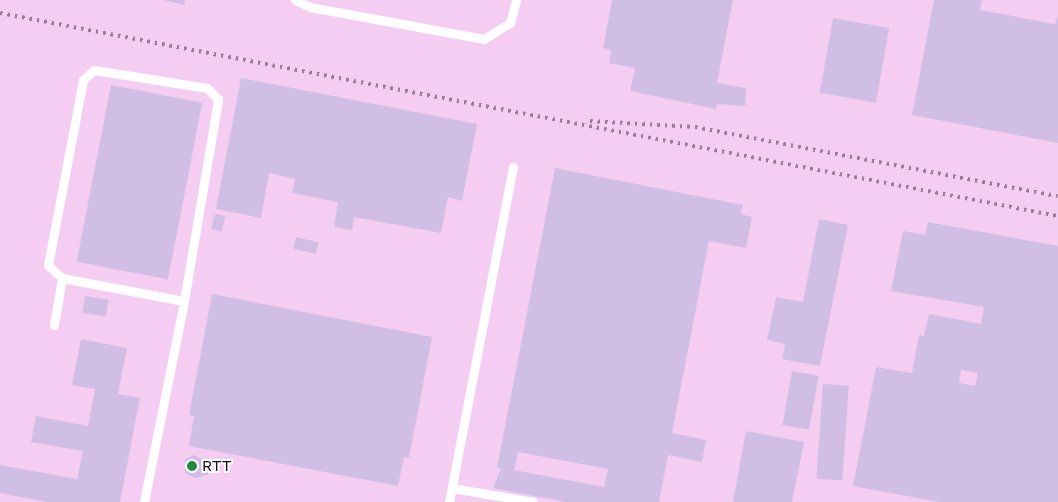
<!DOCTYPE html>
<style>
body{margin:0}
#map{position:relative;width:1058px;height:502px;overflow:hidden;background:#ffdcfd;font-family:"Golos Text",sans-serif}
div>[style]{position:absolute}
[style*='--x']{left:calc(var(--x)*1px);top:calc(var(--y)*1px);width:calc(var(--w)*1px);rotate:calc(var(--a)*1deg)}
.built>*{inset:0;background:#f5cdf3;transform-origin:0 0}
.building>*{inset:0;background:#d1bee4;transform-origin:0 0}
.lane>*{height:9px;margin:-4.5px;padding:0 4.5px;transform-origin:4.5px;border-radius:4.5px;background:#fff}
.rail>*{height:4px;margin-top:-2px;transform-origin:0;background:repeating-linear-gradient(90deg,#977e95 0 2.5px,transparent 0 7.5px)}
.dots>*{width:14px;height:14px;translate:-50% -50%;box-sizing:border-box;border:2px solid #fff;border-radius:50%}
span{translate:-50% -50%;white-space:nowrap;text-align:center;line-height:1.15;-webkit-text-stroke:4px #fff;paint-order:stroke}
.poi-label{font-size:15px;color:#190d18}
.left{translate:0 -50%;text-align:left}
</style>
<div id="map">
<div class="built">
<i style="left:0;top:0;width:1058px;height:502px"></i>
</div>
<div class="building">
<i style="clip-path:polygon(163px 0,185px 0,184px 5px)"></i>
<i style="clip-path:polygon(612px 0,733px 0,717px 83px,746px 88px,745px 106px,717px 104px,716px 109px,630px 91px,635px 68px,609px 63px,611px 50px,603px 48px)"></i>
<i style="clip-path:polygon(934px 0,982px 0,980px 10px,1055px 24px,1058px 15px,1058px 143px,912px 115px)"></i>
<i style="left:833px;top:18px;width:57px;height:76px;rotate:10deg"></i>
<i style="clip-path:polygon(241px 78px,477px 124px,462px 201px,448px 197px,441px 233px,354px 217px,352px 230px,334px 227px,338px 202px,292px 193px,295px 179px,269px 173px,261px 218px,216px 209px)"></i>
<i style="left:111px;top:85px;width:93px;height:180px;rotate:11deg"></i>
<i style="clip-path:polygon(evenodd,555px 168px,743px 205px,741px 214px,752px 217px,746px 248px,709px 241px,672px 433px,706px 440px,702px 462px,668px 455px,659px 502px,566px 502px,493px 488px,501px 468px,497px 468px,555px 168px,518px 452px,608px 469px,604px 487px,514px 470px,518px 452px)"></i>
<i style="clip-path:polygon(215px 214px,225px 216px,222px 232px,211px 229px)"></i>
<i style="clip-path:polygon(819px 219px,848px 225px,820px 366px,782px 359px,785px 344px,767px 340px,776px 297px,803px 302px)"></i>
<i style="clip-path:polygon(evenodd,928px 222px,1058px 246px,1058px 502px,939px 502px,853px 486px,876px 367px,912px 373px,919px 335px,924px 336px,929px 314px,981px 324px,984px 307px,891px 291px,903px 231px,925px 235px,928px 222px,961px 370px,978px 373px,975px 386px,959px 383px,961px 370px)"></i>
<i style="left:296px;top:237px;width:23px;height:12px;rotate:13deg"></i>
<i style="clip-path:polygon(212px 294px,432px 337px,409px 458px,404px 457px,398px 486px,189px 446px,194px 416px,189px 415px)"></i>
<i style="left:85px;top:296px;width:24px;height:17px;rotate:9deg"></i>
<i style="clip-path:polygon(81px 339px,127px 348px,118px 394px,140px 398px,120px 502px,47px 502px,0 493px,0 465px,77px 479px,83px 451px,31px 442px,36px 416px,88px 426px,95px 389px,72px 385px)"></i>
<i style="left:792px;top:371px;width:27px;height:55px;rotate:10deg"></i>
<i style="left:823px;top:384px;width:26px;height:95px;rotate:4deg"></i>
<i style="clip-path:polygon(746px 431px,804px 442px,792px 502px,733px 502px)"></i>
<i style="clip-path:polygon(194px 455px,210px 463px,208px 475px,195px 478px,185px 473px,185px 459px)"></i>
</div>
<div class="lane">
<i style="--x:295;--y:0;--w:17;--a:25"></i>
<i style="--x:310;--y:7;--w:177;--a:10.4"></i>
<i style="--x:484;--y:39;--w:31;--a:-32"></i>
<i style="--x:510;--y:23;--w:24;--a:-75"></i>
<i style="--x:54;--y:325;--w:48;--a:-80.3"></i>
<i style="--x:452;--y:488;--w:82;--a:9.8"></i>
<i style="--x:144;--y:502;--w:205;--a:-78.7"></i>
<i style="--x:184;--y:301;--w:205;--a:-80.4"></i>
<i style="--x:218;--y:99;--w:16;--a:-135"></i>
<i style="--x:207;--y:88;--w:114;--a:-170.9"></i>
<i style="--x:94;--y:70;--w:15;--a:138"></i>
<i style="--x:83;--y:80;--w:188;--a:100.7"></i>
<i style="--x:48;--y:265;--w:19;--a:43"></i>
<i style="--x:62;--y:278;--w:124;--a:10.7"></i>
<i style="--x:449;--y:502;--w:341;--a:-79.2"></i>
</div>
<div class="rail">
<i style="--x:0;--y:13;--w:1077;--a:10.86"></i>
<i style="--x:590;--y:121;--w:105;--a:3.3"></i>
<i style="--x:695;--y:127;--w:369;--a:10.8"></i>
</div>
<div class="dots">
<i style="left:192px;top:466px;background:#23893e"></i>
</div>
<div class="poi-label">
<span class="left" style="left:202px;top:466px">RTT</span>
</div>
</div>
